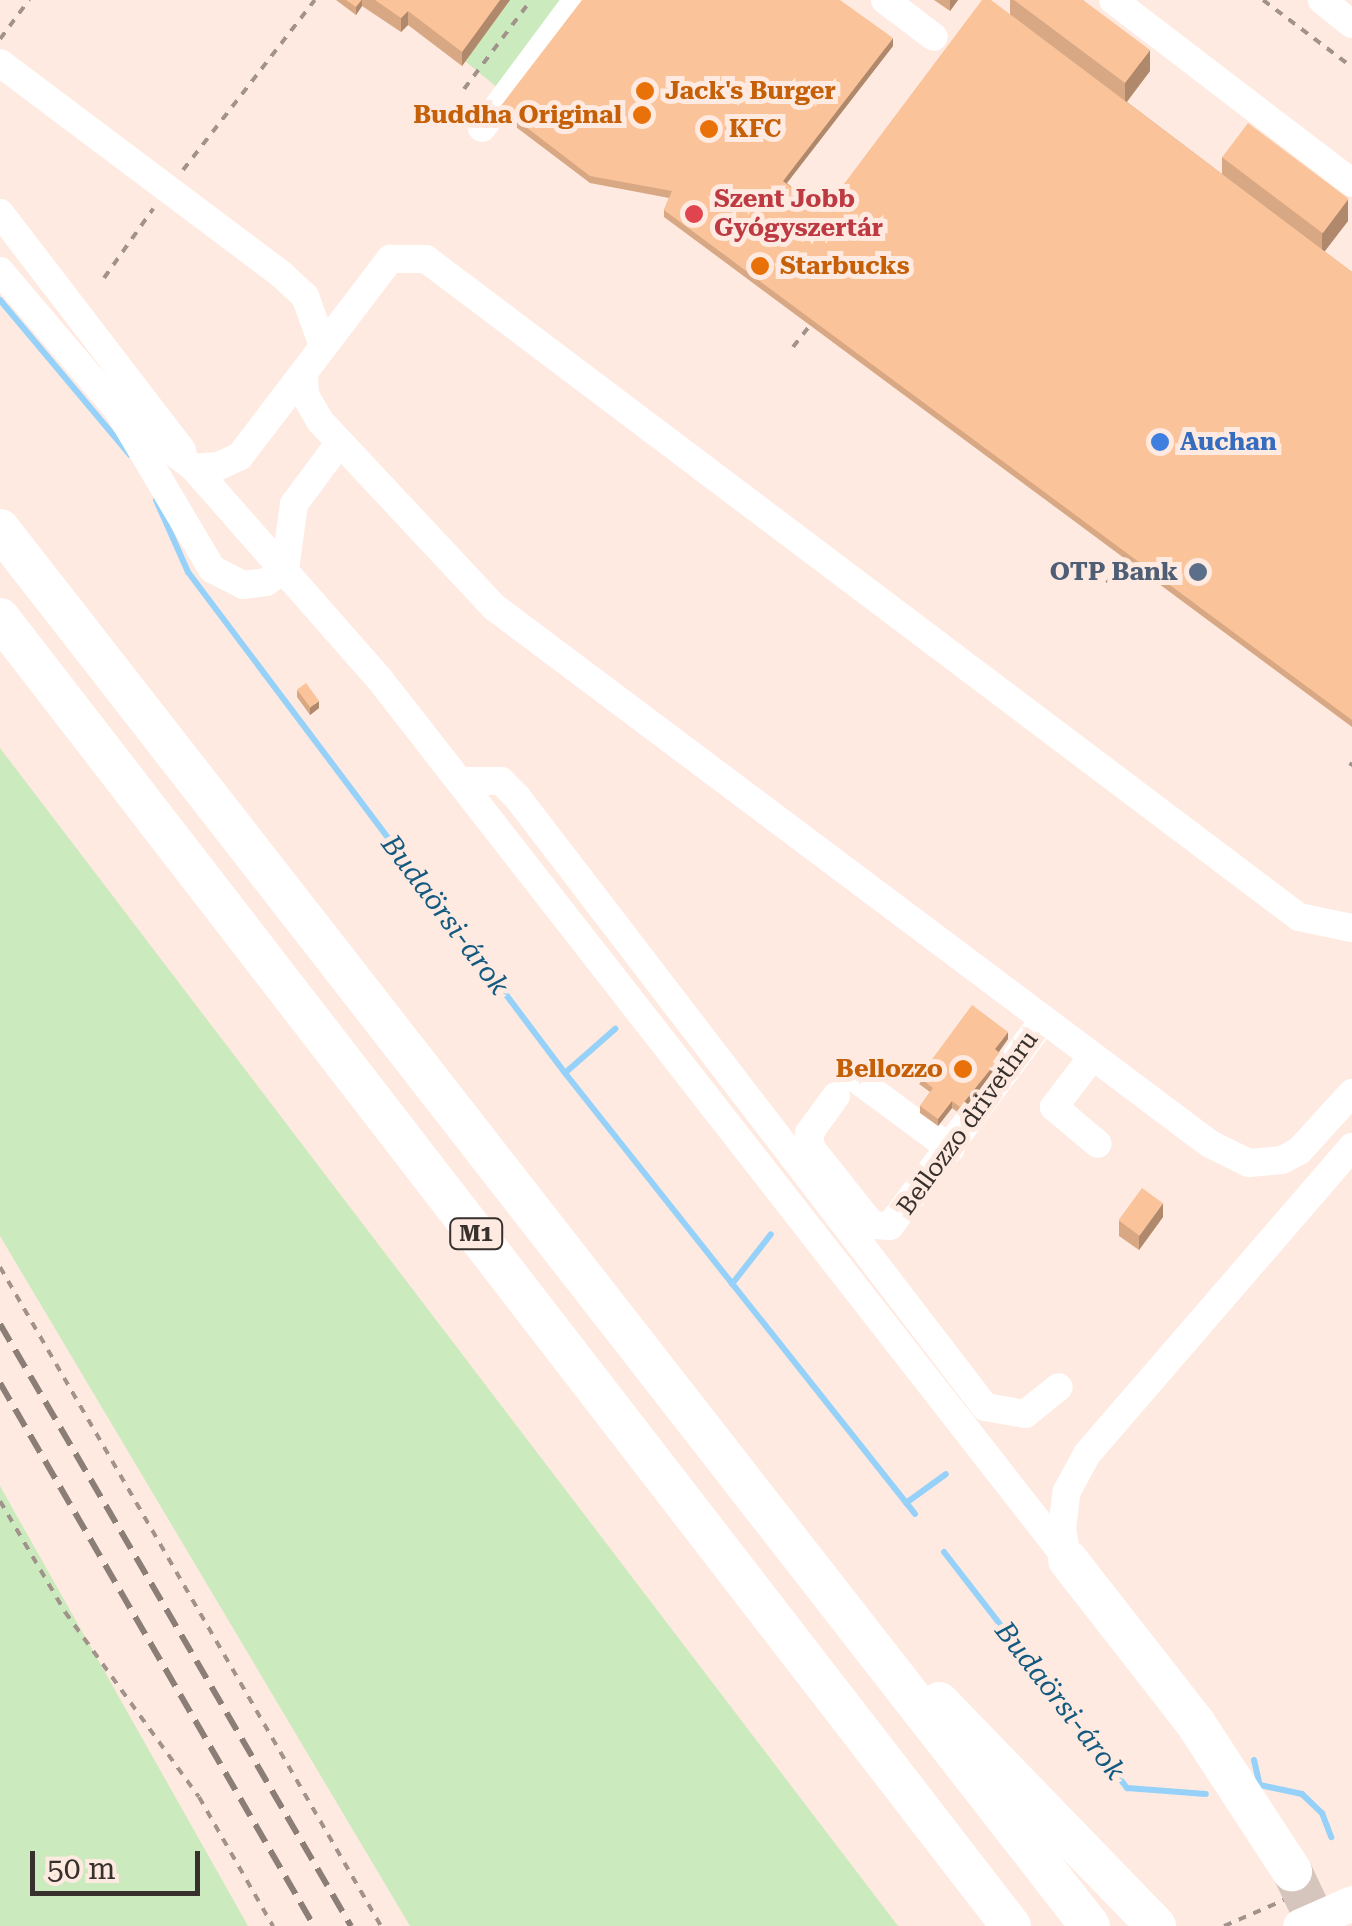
<!DOCTYPE html>
<meta charset="utf-8">
<style>
body{margin:0}
#map{position:relative;width:1352px;height:1926px;overflow:hidden;background:#feeae0;font-family:"Roboto Serif",serif}
div>[style]{position:absolute}
[style*='--x']{left:calc(var(--x)*1px);top:calc(var(--y)*1px);width:calc(var(--w)*1px);rotate:calc(var(--a)*1deg)}
.green>*{inset:0;background:#cbeabe}
.stream>*{height:6px;margin:-3px;padding:0 3px;transform-origin:3px;border-radius:3px;background:#95d1f9}
.highway-tunnel>*{height:40px;margin-top:-20px;transform-origin:0;background:repeating-linear-gradient(90deg,#d6c5bc 0 40px,transparent 0 60px)}
.path>*{height:4px;margin-top:-2px;transform-origin:0;background:repeating-linear-gradient(90deg,#a1938b 0 8px,transparent 0 16px)}
.minor>*{height:28px;margin:-14px;padding:0 14px;transform-origin:14px;border-radius:14px;background:#fff}
.major>*{height:35px;margin:-17.5px;padding:0 17.5px;transform-origin:17.5px;border-radius:17.5px;background:#fff}
.highway>*{height:40px;margin:-20px;padding:0 20px;transform-origin:20px;border-radius:20px;background:#fff}
.rail>*{height:6px;margin-top:-3px;transform-origin:0;background:repeating-linear-gradient(90deg,#8a7e77 0 20px,transparent 0 30px)}
.wall>*{inset:0;background:#d8a884}
.shaded-wall>*{inset:0;background:#b0886c}
.building>*{inset:0;background:#fbc39a;transform-origin:0 0}
.dots>*{width:28px;height:28px;translate:-50% -50%;box-sizing:border-box;border:5px solid #feeae0;border-radius:50%}
span{translate:-50% -50%;white-space:nowrap;text-align:center;line-height:1.15;-webkit-text-stroke:10px #feeae0;paint-order:stroke}
.shield-label span{padding:2px 8px;background:#feeae0;border:2px solid;border-radius:8px;-webkit-text-stroke-width:0}
.shield-label{font-size:22px;color:#37302c;font-weight:700}
.food-label{font-size:25px;color:#c56008;font-weight:700}
.left{translate:0 -50%;text-align:left}
.right{translate:-100% -50%;text-align:right}
.health-label{font-size:25px;color:#be3a42;font-weight:700}
.shop-label{font-size:25px;color:#366cbe;font-weight:700}
.service-label{font-size:25px;color:#4e5e75;font-weight:700}
.street-label{font-size:25px;color:#37302c}
.water-label{font-size:28px;color:#145a80;font-style:italic}
.scale{position:absolute;left:30px;top:1851px;width:170px;height:45px;box-sizing:border-box;border:5px solid #37302c;border-top:0;padding-left:12px;font-size:30px;line-height:35px;white-space:nowrap;color:#37302c;-webkit-text-stroke:8px #feeae0;paint-order:stroke}
</style>
<div id="map">
<div class="green">
<i style="clip-path:polygon(510px 0,561px 0,499px 89px,465px 61px)"></i>
<i style="clip-path:polygon(0 748px,898px 1926px,410px 1926px,0 1236px)"></i>
<i style="clip-path:polygon(0 1486px,248px 1926px,0 1926px)"></i>
</div>
<div class="stream">
<i style="--x:0;--y:300;--w:202;--a:50"></i>
<i style="--x:156;--y:500;--w:79;--a:66"></i>
<i style="--x:188;--y:572;--w:627;--a:53.04"></i>
<i style="--x:565;--y:1073;--w:563;--a:51.56"></i>
<i style="--x:565;--y:1073;--w:67;--a:-41.3"></i>
<i style="--x:732;--y:1284;--w:63;--a:-52"></i>
<i style="--x:906;--y:1503;--w:49;--a:-35.9"></i>
<i style="--x:944;--y:1552;--w:299;--a:52.2"></i>
<i style="--x:1127;--y:1788;--w:79;--a:4.3"></i>
<i style="--x:1254;--y:1760;--w:26;--a:77"></i>
<i style="--x:1260;--y:1785;--w:43;--a:12.1"></i>
<i style="--x:1302;--y:1794;--w:28;--a:44"></i>
<i style="--x:1322;--y:1813;--w:26;--a:69"></i>
</div>
<div class="highway-tunnel">
<i style="--x:1292;--y:1871;--w:61;--a:64.7"></i>
</div>
<div class="path">
<i style="--x:1263;--y:0;--w:111;--a:37"></i>
<i style="--x:0;--y:39;--w:49;--a:-53.4"></i>
<i style="--x:464;--y:89;--w:111;--a:-53"></i>
<i style="--x:183;--y:170;--w:215;--a:-52.2"></i>
<i style="--x:104;--y:278;--w:85;--a:-54.6"></i>
<i style="--x:793;--y:347;--w:28;--a:-52"></i>
<i style="--x:1107;--y:583;--w:30;--a:-53"></i>
<i style="--x:1350;--y:766;--w:4;--a:-56"></i>
<i style="--x:0;--y:1267;--w:761;--a:59.97"></i>
<i style="--x:0;--y:1501;--w:129;--a:59.6"></i>
<i style="--x:65;--y:1612;--w:228;--a:54.1"></i>
<i style="--x:199;--y:1797;--w:149;--a:60.2"></i>
<i style="--x:1224;--y:1926;--w:65;--a:-23.4"></i>
</div>
<div class="minor">
<i style="--x:885;--y:0;--w:61;--a:37.1"></i>
<i style="--x:1113;--y:0;--w:301;--a:37.4"></i>
<i style="--x:1322;--y:0;--w:38;--a:39"></i>
<i style="--x:0;--y:63;--w:351;--a:36.9"></i>
<i style="--x:281;--y:274;--w:33;--a:43"></i>
<i style="--x:305;--y:296;--w:50;--a:70.1"></i>
<i style="--x:482;--y:128;--w:159;--a:-53.4"></i>
<i style="--x:0;--y:213;--w:299;--a:52.5"></i>
<i style="--x:0;--y:271;--w:182;--a:49.7"></i>
<i style="--x:118;--y:410;--w:185;--a:59.4"></i>
<i style="--x:212;--y:569;--w:35;--a:27"></i>
<i style="--x:243;--y:585;--w:23;--a:-7"></i>
<i style="--x:266;--y:582;--w:23;--a:-34"></i>
<i style="--x:304;--y:375;--w:20;--a:87"></i>
<i style="--x:305;--y:395;--w:30;--a:60"></i>
<i style="--x:320;--y:421;--w:255;--a:46.9"></i>
<i style="--x:494;--y:607;--w:895;--a:36.87"></i>
<i style="--x:1210;--y:1144;--w:43;--a:26"></i>
<i style="--x:1249;--y:1163;--w:33;--a:-5"></i>
<i style="--x:1282;--y:1160;--w:19;--a:-28"></i>
<i style="--x:1299;--y:1151;--w:79;--a:-47.6"></i>
<i style="--x:118;--y:410;--w:96;--a:37.3"></i>
<i style="--x:194;--y:468;--w:283;--a:48.7"></i>
<i style="--x:381;--y:681;--w:1116;--a:51.99"></i>
<i style="--x:194;--y:468;--w:25;--a:-5"></i>
<i style="--x:219;--y:466;--w:23;--a:-25"></i>
<i style="--x:240;--y:456;--w:248;--a:-52.7"></i>
<i style="--x:390;--y:259;--w:36;--a:0"></i>
<i style="--x:426;--y:259;--w:1093;--a:37.01"></i>
<i style="--x:1299;--y:917;--w:54;--a:11.7"></i>
<i style="--x:285;--y:569;--w:66;--a:-82.1"></i>
<i style="--x:294;--y:504;--w:77;--a:-53.4"></i>
<i style="--x:463;--y:781;--w:38;--a:0"></i>
<i style="--x:501;--y:781;--w:23;--a:45"></i>
<i style="--x:517;--y:797;--w:769;--a:52.5"></i>
<i style="--x:985;--y:1407;--w:41;--a:9.9"></i>
<i style="--x:1025;--y:1414;--w:43;--a:-38.5"></i>
<i style="--x:1092;--y:1057;--w:63;--a:127.2"></i>
<i style="--x:1054;--y:1107;--w:57;--a:40.1"></i>
<i style="--x:851;--y:1075;--w:124;--a:36.5"></i>
<i style="--x:836;--y:1096;--w:46;--a:126.1"></i>
<i style="--x:809;--y:1133;--w:15;--a:82"></i>
<i style="--x:811;--y:1148;--w:98;--a:51.6"></i>
<i style="--x:872;--y:1225;--w:18;--a:3"></i>
<i style="--x:890;--y:1226;--w:256;--a:-53.3"></i>
<i style="--x:1067;--y:1559;--w:30;--a:-99"></i>
<i style="--x:1062;--y:1529;--w:38;--a:-83"></i>
<i style="--x:1067;--y:1491;--w:42;--a:-61.6"></i>
<i style="--x:1087;--y:1454;--w:406;--a:-49.2"></i>
</div>
<div class="major">
<i style="--x:1300;--y:1926;--w:57;--a:-23.9"></i>
</div>
<div class="highway">
<i style="--x:0;--y:529;--w:1772;--a:52.04"></i>
<i style="--x:0;--y:618;--w:1653;--a:52.3"></i>
<i style="--x:1068;--y:1560;--w:208;--a:52"></i>
<i style="--x:1196;--y:1724;--w:176;--a:56.9"></i>
<i style="--x:939;--y:1702;--w:312;--a:45.9"></i>
</div>
<div class="rail">
<i style="--x:0;--y:1324;--w:697;--a:59.76"></i>
<i style="--x:0;--y:1383;--w:627;--a:59.96"></i>
</div>
<div class="wall">
<i style="clip-path:polygon(336px 0,510px 0,462px 66px,408px 25px,401px 32px,362px 6px,356px 15px)"></i>
<i style="clip-path:polygon(934px 0,958px 0,950px 11px)"></i>
<i style="clip-path:polygon(1010px 0,1083px 0,1150px 71px,1127px 102px,1222px 174px,1222px 157px,1348px 221px,1324px 251px,1352px 272px,1352px 727px,664px 217px,664px 210px,669px 198px,590px 183px,500px 115px,500px 107px,893px 46px,787px 183px,823px 212px,1010px 15px)"></i>
<i style="clip-path:polygon(297px 690px,319px 708px,310px 715px,297px 697px)"></i>
<i style="clip-path:polygon(1008px 1039px,999px 1052px,1002px 1062px,960px 1114px,952px 1108px,938px 1126px,920px 1113px,920px 1106px,930px 1092px,919px 1084px,919px 1077px)"></i>
<i style="clip-path:polygon(1163px 1217px,1139px 1250px,1119px 1236px,1119px 1221px)"></i>
</div>
<div class="shaded-wall">
<i style="clip-path:polygon(362px 0,362px 6px,356px 15px,356px 7px)"></i>
<i style="clip-path:polygon(500px 0,510px 0,462px 66px,462px 52px)"></i>
<i style="clip-path:polygon(950px 0,958px 0,950px 11px)"></i>
<i style="clip-path:polygon(408px 11px,408px 25px,401px 32px,401px 18px)"></i>
<i style="clip-path:polygon(893px 38px,893px 46px,783px 188px,783px 181px)"></i>
<i style="clip-path:polygon(1150px 50px,1150px 71px,1125px 104px,1125px 83px)"></i>
<i style="clip-path:polygon(1348px 199px,1348px 221px,1322px 255px,1322px 233px)"></i>
<i style="clip-path:polygon(319px 701px,319px 708px,310px 715px,310px 708px)"></i>
<i style="clip-path:polygon(1008px 1032px,1008px 1039px,995px 1057px,995px 1049px)"></i>
<i style="clip-path:polygon(1002px 1055px,1002px 1062px,960px 1114px,960px 1107px)"></i>
<i style="clip-path:polygon(952px 1101px,952px 1108px,938px 1126px,938px 1119px)"></i>
<i style="clip-path:polygon(1163px 1203px,1163px 1217px,1139px 1250px,1139px 1236px)"></i>
</div>
<div class="building">
<i style="clip-path:polygon(346px 0,361px 0,356px 7px)"></i>
<i style="clip-path:polygon(375px 0,500px 0,462px 52px,408px 11px,401px 18px)"></i>
<i style="clip-path:polygon(582px 0,840px 0,893px 38px,783px 181px,823px 212px,982px 0,991px 0,1352px 272px,1352px 720px,664px 210px,672px 191px,590px 176px,500px 107px)"></i>
<i style="clip-path:polygon(1014px 0,1083px 0,1150px 50px,1125px 83px)"></i>
<i style="left:1248px;top:123px;width:126px;height:43px;rotate:37deg"></i>
<i style="left:306px;top:683px;width:22px;height:11px;rotate:54deg"></i>
<i style="clip-path:polygon(972px 1005px,1008px 1032px,995px 1049px,1002px 1055px,960px 1107px,952px 1101px,938px 1119px,920px 1106px,933px 1088px,919px 1077px)"></i>
<i style="left:1142px;top:1188px;width:26px;height:40px;rotate:36deg"></i>
</div>
<div class="dots">
<i style="left:645px;top:91px;background:#e8710a"></i>
<i style="left:642px;top:115px;background:#e8710a"></i>
<i style="left:709px;top:129px;background:#e8710a"></i>
<i style="left:694px;top:214px;background:#e0444e"></i>
<i style="left:760px;top:266px;background:#e8710a"></i>
<i style="left:1160px;top:442px;background:#3f7fe0"></i>
<i style="left:1198px;top:572px;background:#5c6f8a"></i>
<i style="left:963px;top:1069px;background:#e8710a"></i>
</div>
<div class="shield-label">
<span style="left:476px;top:1234px">M1</span>
</div>
<div class="food-label">
<span class="left" style="left:665px;top:91px">Jack's Burger</span>
<span class="right" style="left:622px;top:115px">Buddha Original</span>
<span class="left" style="left:729px;top:129px">KFC</span>
<span class="left" style="left:780px;top:266px">Starbucks</span>
<span class="right" style="left:943px;top:1069px">Bellozzo</span>
</div>
<div class="health-label">
<span class="left" style="left:714px;top:214px">Szent Jobb<br>Gyógyszertár</span>
</div>
<div class="shop-label">
<span class="left" style="left:1180px;top:442px">Auchan</span>
</div>
<div class="service-label">
<span class="right" style="left:1178px;top:572px">OTP Bank</span>
</div>
<div class="street-label">
<span style="left:968px;top:1123px;rotate:-54deg">Bellozzo drivethru</span>
</div>
<div class="water-label">
<span style="left:445px;top:915px;rotate:53deg">Budaörsi-árok</span>
<span style="left:1060px;top:1701px;rotate:52deg">Budaörsi-árok</span>
</div>
<div class="scale">50 m</div>
</div>
